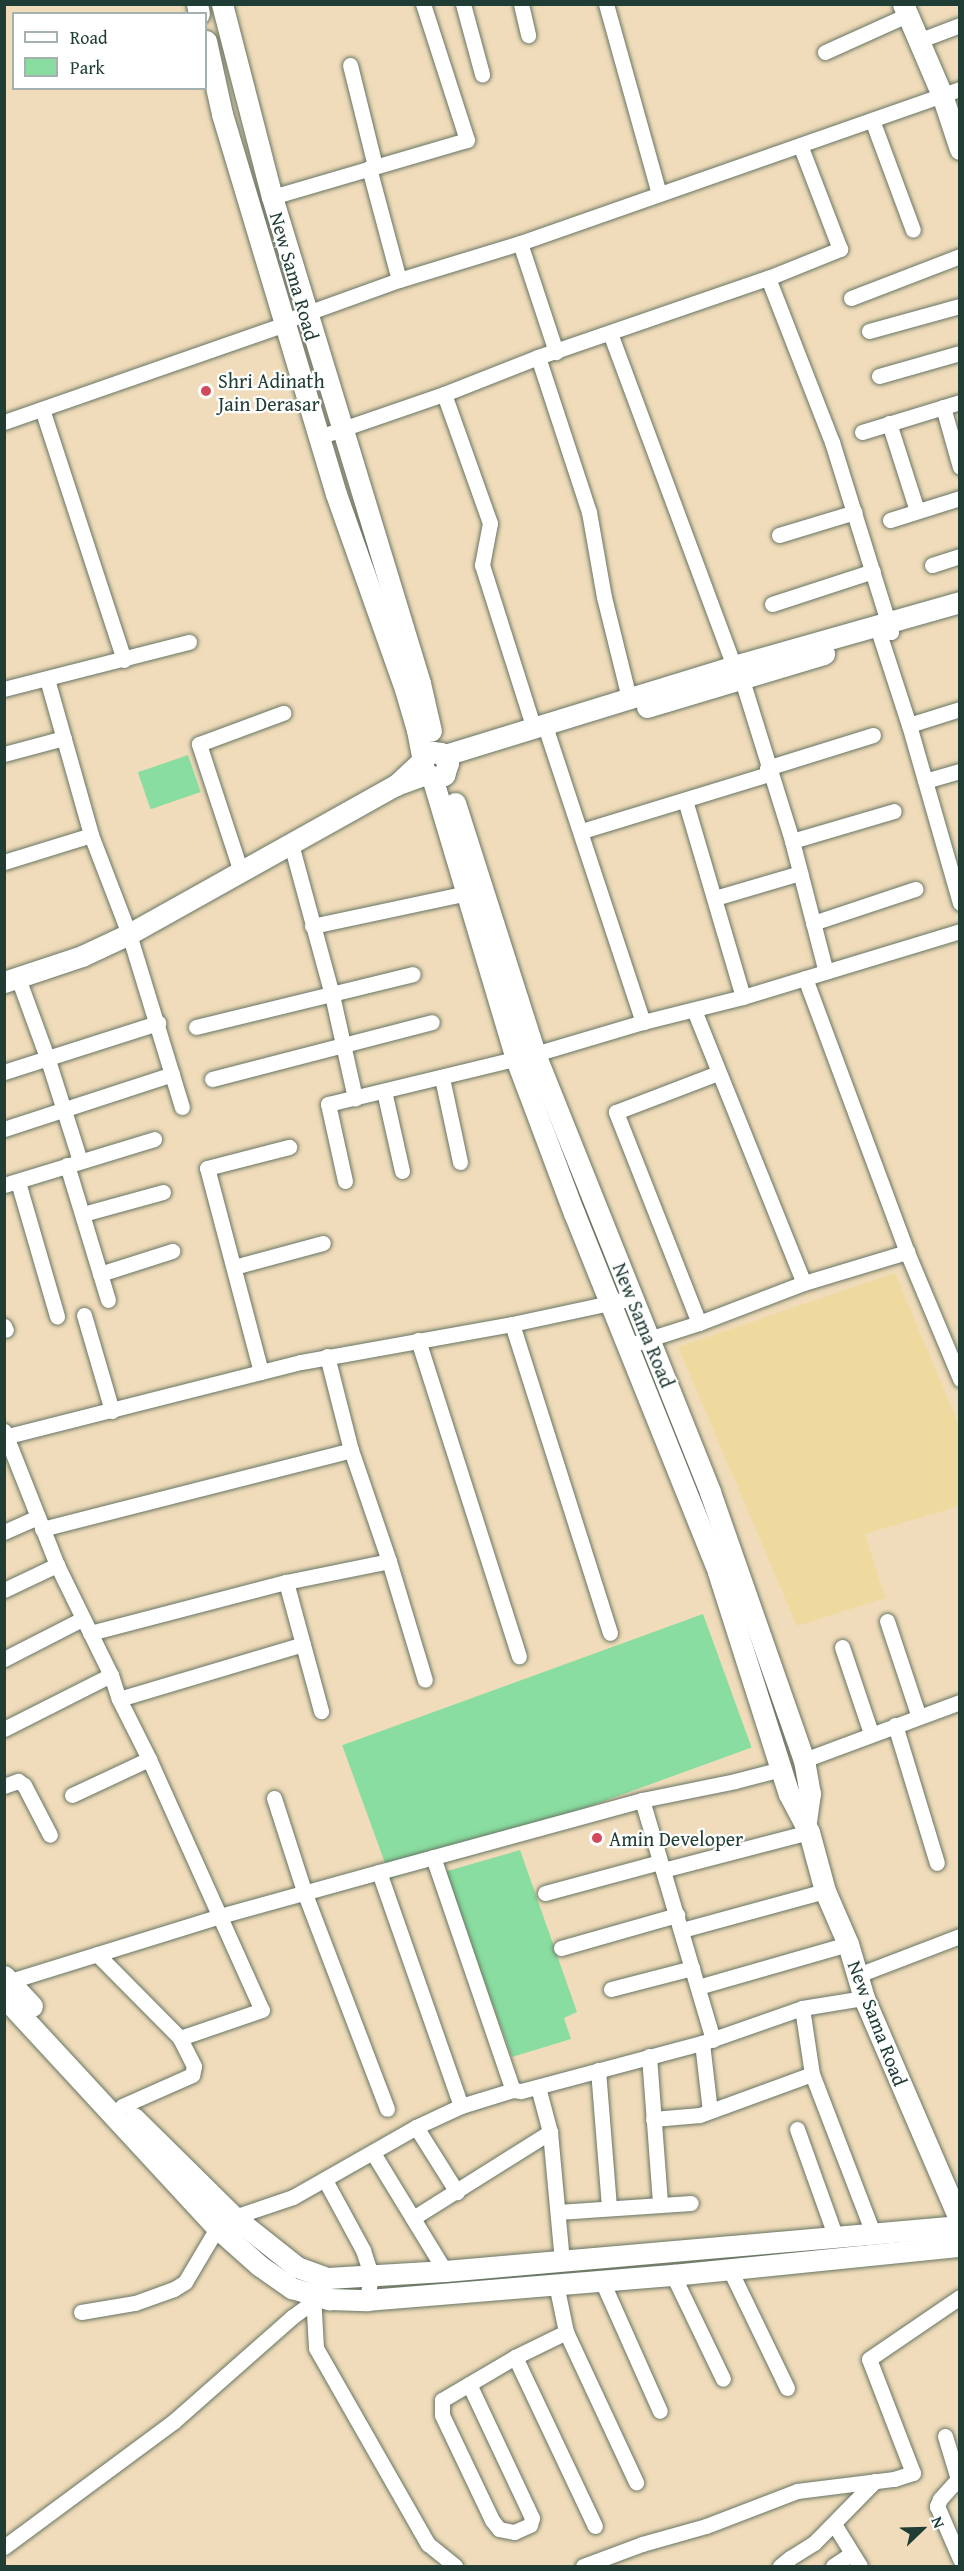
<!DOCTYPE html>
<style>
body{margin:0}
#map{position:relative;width:964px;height:2571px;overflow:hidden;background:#f0dcba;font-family:"Gentium Book Plus",serif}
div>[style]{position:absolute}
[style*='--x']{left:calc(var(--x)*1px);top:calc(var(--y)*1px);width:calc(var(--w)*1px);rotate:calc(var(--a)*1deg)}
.green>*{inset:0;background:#89dda0;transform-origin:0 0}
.sand>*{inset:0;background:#eeda9e}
.roads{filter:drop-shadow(0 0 2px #687563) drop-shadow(0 0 2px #687563)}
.street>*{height:15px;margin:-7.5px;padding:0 7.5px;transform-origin:7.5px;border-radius:7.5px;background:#fff}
.secondary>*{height:21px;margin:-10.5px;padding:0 10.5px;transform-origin:10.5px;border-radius:10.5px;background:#fff}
.dots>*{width:16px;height:16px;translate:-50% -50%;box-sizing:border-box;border:3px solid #fff;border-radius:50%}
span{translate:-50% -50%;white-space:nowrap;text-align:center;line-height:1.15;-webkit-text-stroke:4.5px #fff;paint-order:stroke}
.street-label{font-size:20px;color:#1f3d34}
.poi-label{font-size:20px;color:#1f3d34}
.left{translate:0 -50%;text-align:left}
.frame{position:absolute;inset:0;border:6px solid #1f3d34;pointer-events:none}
.legend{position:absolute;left:12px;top:12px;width:195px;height:78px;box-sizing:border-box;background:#fff;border:2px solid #a5b1ae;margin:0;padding:8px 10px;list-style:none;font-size:18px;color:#1f3d34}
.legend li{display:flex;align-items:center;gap:12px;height:30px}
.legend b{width:30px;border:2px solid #a5b1ae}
.north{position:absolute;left:892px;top:2499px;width:60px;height:60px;-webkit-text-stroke:4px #fff;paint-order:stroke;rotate:67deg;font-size:16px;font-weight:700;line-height:24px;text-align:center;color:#1f3d34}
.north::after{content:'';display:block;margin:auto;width:21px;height:27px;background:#1f3d34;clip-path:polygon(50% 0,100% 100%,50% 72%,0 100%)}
</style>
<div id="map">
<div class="green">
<i style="left:188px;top:755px;width:39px;height:53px;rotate:71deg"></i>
<i style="left:703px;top:1614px;width:142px;height:384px;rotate:70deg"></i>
<i style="clip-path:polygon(520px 1850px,577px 2012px,564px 2018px,571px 2039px,512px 2057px,444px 1872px)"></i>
</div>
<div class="sand">
<i style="clip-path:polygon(895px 1273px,959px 1425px,959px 1506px,865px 1534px,885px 1598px,797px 1626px,678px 1347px)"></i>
</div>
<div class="roads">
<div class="street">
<i style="--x:463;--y:4;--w:73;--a:74.8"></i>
<i style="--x:521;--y:4;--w:32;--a:77"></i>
<i style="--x:606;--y:4;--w:197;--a:74.4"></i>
<i style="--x:918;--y:41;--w:45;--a:-20.9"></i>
<i style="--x:825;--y:52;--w:90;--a:-24.3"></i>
<i style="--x:350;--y:65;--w:104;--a:76.1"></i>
<i style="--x:872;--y:120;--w:117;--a:69.6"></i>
<i style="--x:369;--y:168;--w:116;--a:75"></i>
<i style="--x:272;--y:197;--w:203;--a:-16.3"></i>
<i style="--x:467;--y:140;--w:143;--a:-107.9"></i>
<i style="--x:520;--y:243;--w:115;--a:71.7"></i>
<i style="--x:768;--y:278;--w:176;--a:68.7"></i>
<i style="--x:832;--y:442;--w:199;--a:72.7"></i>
<i style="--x:851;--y:298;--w:117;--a:-21.1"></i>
<i style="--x:285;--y:321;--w:121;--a:-19.8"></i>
<i style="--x:399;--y:280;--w:127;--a:-17"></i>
<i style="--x:520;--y:243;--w:466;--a:-19.3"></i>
<i style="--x:869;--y:331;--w:94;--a:-15.4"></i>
<i style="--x:610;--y:333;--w:355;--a:69.6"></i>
<i style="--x:734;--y:666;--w:16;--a:60"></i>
<i style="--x:742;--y:680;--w:169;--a:72.7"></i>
<i style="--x:792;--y:841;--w:135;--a:75.5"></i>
<i style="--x:538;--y:357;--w:163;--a:71.8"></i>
<i style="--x:589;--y:512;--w:86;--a:80"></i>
<i style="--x:604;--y:597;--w:104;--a:76.1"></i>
<i style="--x:879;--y:376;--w:84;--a:-15.9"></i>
<i style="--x:444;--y:394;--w:137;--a:70.4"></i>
<i style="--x:490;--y:523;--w:43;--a:100.8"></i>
<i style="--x:482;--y:565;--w:172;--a:72.4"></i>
<i style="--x:943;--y:407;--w:62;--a:74.2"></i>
<i style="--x:42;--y:409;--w:264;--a:71.9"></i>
<i style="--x:4;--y:422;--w:299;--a:-19.2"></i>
<i style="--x:889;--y:423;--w:92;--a:72.3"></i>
<i style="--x:862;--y:432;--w:102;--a:-17"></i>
<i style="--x:319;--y:437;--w:132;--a:-19"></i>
<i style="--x:444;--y:394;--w:101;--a:-21.5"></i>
<i style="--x:538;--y:357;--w:243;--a:-19"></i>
<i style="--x:768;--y:278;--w:78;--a:-21.9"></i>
<i style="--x:840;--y:249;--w:111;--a:-111"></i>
<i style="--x:890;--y:520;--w:73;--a:-17.4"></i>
<i style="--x:779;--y:535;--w:79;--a:-16.8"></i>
<i style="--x:932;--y:565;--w:29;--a:-18"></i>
<i style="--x:772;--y:604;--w:106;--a:-18.1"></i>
<i style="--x:880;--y:636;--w:94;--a:72"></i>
<i style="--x:909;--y:725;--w:185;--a:74"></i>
<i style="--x:47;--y:679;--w:162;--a:74.2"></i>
<i style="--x:91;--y:835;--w:106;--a:69"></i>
<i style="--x:129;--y:934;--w:181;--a:73"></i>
<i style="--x:4;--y:689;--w:191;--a:-14.3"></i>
<i style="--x:909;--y:725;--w:53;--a:-17.4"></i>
<i style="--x:545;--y:726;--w:312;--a:71.7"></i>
<i style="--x:4;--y:754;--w:62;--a:-14.9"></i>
<i style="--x:767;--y:768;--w:111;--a:-17.3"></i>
<i style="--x:925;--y:781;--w:36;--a:-16"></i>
<i style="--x:685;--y:800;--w:205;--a:73.6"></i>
<i style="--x:582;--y:831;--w:195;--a:-17"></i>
<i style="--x:792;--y:841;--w:106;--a:-16.4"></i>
<i style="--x:291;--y:844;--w:156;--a:74.8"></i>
<i style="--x:332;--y:995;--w:106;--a:77.4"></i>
<i style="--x:4;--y:862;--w:91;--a:-17.2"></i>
<i style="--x:241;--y:872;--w:135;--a:-108.2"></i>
<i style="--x:199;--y:744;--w:90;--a:-20.3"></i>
<i style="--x:715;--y:898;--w:89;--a:-16.4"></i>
<i style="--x:813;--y:923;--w:108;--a:-18.4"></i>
<i style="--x:312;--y:926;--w:158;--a:-12"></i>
<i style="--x:18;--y:978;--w:87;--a:69.9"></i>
<i style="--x:48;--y:1060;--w:106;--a:72.4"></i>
<i style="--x:805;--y:978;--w:292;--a:69.6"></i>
<i style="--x:907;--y:1252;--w:138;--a:67.3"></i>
<i style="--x:694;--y:1010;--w:294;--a:68.1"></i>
<i style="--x:196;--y:1027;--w:223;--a:-13.7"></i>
<i style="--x:4;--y:1072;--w:162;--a:-17.7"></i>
<i style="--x:442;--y:1078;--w:86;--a:77.9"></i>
<i style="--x:212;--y:1079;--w:227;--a:-14.5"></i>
<i style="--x:384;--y:1091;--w:82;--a:77.3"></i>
<i style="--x:4;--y:1129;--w:177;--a:-18.1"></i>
<i style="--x:67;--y:1165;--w:141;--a:73.1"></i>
<i style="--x:345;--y:1181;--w:79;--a:-102.4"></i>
<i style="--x:328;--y:1104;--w:213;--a:-13.6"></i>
<i style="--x:535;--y:1054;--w:113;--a:-16.5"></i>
<i style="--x:643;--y:1022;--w:103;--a:-14"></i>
<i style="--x:743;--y:997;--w:227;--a:-16.9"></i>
<i style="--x:18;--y:1182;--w:140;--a:73.8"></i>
<i style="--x:4;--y:1185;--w:157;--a:-17"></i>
<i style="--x:83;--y:1214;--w:83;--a:-15.4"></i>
<i style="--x:234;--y:1267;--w:92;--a:-15.1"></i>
<i style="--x:100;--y:1274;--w:76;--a:-17.7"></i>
<i style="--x:84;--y:1315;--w:100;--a:73.7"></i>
<i style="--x:699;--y:1323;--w:227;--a:-111.5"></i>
<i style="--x:616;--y:1112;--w:109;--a:-20.9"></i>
<i style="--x:512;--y:1324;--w:324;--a:72.4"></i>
<i style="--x:4;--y:1326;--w:4;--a:63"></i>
<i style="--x:418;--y:1340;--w:332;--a:72.3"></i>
<i style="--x:627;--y:1346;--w:76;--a:-17.7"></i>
<i style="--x:699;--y:1323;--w:112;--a:-20.9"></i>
<i style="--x:804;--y:1283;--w:108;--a:-16.8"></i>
<i style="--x:327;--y:1356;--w:97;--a:75.7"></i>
<i style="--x:351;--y:1450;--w:117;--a:71.1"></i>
<i style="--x:389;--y:1561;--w:124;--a:73.2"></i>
<i style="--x:261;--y:1372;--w:211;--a:-104.8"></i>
<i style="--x:207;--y:1168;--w:85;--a:-14.4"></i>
<i style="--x:4;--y:1431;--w:144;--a:68.4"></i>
<i style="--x:57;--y:1565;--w:123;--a:63.9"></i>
<i style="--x:111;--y:1675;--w:25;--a:72"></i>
<i style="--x:119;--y:1699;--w:67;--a:63.4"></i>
<i style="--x:149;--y:1759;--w:275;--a:65.8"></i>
<i style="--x:262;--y:2010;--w:87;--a:161.1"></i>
<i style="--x:180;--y:2038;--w:118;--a:-134.7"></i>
<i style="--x:4;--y:1437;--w:306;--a:-14.2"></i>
<i style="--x:301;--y:1362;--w:214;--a:-10.2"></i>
<i style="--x:512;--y:1324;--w:124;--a:-12.1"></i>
<i style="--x:42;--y:1529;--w:319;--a:-14.3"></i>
<i style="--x:4;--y:1532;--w:36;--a:-24"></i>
<i style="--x:286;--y:1582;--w:134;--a:74.8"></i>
<i style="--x:4;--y:1590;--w:59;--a:-25.3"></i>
<i style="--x:887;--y:1621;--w:101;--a:71.6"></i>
<i style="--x:90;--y:1633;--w:203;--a:-14.6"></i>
<i style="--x:286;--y:1582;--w:105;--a:-11.5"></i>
<i style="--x:842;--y:1647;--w:91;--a:71.4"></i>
<i style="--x:4;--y:1659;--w:88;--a:-27.1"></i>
<i style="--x:119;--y:1699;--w:192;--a:-16.6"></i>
<i style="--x:895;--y:1725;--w:144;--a:73.1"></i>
<i style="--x:4;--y:1729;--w:120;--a:-26.8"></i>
<i style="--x:804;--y:1760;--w:166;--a:-20.4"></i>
<i style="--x:4;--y:1786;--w:15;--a:-20"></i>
<i style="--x:18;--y:1781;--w:7;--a:34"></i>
<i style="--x:24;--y:1785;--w:56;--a:62.5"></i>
<i style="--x:72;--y:1795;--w:85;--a:-25.1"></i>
<i style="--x:274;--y:1798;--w:101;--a:72.1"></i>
<i style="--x:305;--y:1894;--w:230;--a:69.1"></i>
<i style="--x:642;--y:1800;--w:250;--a:73.5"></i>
<i style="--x:433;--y:1857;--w:246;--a:71.1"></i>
<i style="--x:663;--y:1870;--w:151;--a:-14.6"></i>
<i style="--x:379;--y:1872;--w:248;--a:70.7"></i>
<i style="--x:545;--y:1893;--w:119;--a:-15.1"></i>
<i style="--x:682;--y:1930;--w:148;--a:-15.3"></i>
<i style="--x:561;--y:1948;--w:121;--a:-15.9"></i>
<i style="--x:858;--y:1975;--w:109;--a:-20.9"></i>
<i style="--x:4;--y:1983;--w:226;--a:-17.2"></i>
<i style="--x:220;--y:1916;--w:165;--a:-15.5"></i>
<i style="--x:379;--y:1872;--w:273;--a:-15.3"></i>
<i style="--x:642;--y:1800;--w:95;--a:-11.5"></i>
<i style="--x:735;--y:1781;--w:48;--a:-14.6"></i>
<i style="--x:698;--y:1987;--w:156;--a:-16"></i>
<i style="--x:611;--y:1989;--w:84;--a:-14.5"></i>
<i style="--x:802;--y:2008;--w:67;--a:81.4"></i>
<i style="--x:812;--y:2074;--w:170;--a:69"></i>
<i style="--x:702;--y:2043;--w:68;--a:83.3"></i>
<i style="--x:649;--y:2056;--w:148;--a:85.7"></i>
<i style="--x:598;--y:2070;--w:137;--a:85.4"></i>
<i style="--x:538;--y:2087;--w:47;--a:75.1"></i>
<i style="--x:550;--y:2132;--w:130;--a:84.7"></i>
<i style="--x:122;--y:2106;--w:77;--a:-23.9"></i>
<i style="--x:192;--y:2075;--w:9;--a:-77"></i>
<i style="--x:194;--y:2066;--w:31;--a:-117"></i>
<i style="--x:653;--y:2119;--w:47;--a:-4.9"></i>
<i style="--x:700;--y:2115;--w:119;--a:-20.1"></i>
<i style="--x:416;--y:2127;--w:77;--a:57.8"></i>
<i style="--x:797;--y:2129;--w:116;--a:70.3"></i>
<i style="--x:373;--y:2153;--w:138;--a:58.6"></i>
<i style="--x:325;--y:2180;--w:80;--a:61.5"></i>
<i style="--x:363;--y:2250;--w:26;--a:72"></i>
<i style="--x:371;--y:2275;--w:25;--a:99"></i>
<i style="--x:558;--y:2212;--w:133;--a:-3.9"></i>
<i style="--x:413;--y:2218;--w:162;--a:-32.1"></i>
<i style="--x:730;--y:2270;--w:131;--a:64.2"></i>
<i style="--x:673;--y:2275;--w:115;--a:64.3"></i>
<i style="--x:602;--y:2281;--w:142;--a:66"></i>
<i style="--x:556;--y:2284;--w:49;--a:78.2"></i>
<i style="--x:566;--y:2332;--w:166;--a:65"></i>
<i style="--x:313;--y:2294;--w:54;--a:86.8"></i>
<i style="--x:316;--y:2348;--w:226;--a:60.3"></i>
<i style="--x:428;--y:2544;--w:35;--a:39"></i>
<i style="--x:81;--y:2312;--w:55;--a:-9.5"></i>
<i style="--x:135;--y:2303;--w:41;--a:-19.7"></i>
<i style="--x:174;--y:2289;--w:13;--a:-32"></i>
<i style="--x:185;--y:2282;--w:63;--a:-59.3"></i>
<i style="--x:217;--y:2228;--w:20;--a:-33"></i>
<i style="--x:234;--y:2217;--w:62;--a:-18.7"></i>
<i style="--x:293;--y:2197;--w:142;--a:-29.6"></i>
<i style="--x:416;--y:2127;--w:50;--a:-25"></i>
<i style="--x:461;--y:2106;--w:54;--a:-17.1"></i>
<i style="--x:513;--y:2090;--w:8;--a:7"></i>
<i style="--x:521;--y:2091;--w:187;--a:-14.9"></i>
<i style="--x:702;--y:2043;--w:106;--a:-19.3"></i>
<i style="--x:802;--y:2008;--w:63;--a:-9.2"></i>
<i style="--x:515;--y:2357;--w:187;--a:64.7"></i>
<i style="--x:469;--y:2384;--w:148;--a:64.8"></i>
<i style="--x:532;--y:2518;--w:7;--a:106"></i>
<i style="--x:530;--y:2525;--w:17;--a:156"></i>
<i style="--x:514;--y:2532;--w:15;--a:-169"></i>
<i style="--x:499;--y:2529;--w:11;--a:-128"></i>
<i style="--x:492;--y:2520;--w:116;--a:-115.5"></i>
<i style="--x:442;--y:2415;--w:15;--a:-90"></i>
<i style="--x:442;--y:2400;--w:85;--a:-30.5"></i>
<i style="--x:515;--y:2357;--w:57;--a:-26.1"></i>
<i style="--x:945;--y:2436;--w:45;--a:73.2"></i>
<i style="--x:958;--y:2479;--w:27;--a:132"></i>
<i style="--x:940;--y:2499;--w:8;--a:113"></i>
<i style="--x:937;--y:2506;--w:58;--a:66.5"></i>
<i style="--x:834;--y:2524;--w:49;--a:58.2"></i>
<i style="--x:4;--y:2547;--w:210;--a:-36.5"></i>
<i style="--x:173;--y:2422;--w:159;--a:-41.4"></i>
<i style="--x:292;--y:2317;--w:26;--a:-36"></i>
<i style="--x:583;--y:2566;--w:63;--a:-20.4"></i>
<i style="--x:642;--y:2544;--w:66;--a:-15.7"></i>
<i style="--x:706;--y:2526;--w:97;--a:-21"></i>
<i style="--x:797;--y:2491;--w:98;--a:-7.1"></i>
<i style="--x:894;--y:2479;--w:20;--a:-18"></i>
<i style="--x:913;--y:2473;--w:122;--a:-111.1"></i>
<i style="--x:869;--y:2359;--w:110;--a:-34.3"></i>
<i style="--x:780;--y:2566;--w:13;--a:-39"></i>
<i style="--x:790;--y:2558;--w:28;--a:-32"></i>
<i style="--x:814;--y:2543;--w:87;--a:-45.5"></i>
<i style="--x:833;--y:2566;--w:22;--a:-34"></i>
</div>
<div class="secondary">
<i style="--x:197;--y:4;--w:10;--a:79"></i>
<i style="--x:222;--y:4;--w:199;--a:75.5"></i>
<i style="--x:272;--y:197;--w:508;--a:73.06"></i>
<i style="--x:420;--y:683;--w:49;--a:77.1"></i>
<i style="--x:903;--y:4;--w:99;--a:66.8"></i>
<i style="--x:942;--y:95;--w:57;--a:71.6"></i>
<i style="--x:206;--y:41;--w:75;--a:77.6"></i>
<i style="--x:222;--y:114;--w:397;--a:73.3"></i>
<i style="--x:336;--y:494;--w:207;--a:70.5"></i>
<i style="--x:405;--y:689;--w:43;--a:73.7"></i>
<i style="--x:417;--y:730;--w:31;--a:79"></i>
<i style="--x:423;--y:760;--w:8;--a:90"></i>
<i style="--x:423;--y:768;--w:7;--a:56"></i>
<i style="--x:427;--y:774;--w:10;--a:24"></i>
<i style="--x:436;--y:778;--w:9;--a:-21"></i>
<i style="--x:444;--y:775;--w:13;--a:-72"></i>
<i style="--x:448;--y:763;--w:12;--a:-125"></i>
<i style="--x:441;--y:753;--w:8;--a:-173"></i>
<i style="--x:433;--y:752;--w:9;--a:153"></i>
<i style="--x:425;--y:756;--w:4;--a:117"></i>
<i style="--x:423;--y:760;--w:37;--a:137"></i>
<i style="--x:396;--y:785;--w:33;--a:-20"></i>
<i style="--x:647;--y:707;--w:185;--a:-16.7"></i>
<i style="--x:445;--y:755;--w:302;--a:-17.1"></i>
<i style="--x:734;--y:666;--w:235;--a:-15.8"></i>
<i style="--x:432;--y:777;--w:294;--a:73.4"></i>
<i style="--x:516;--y:1059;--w:165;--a:69.4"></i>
<i style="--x:574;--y:1213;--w:387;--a:68.1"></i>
<i style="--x:718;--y:1572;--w:233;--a:72.3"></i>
<i style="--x:789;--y:1794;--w:43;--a:62.2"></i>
<i style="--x:809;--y:1832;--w:61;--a:74.8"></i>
<i style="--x:825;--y:1891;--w:58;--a:66.5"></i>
<i style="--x:848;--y:1944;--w:56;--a:73.5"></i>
<i style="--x:864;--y:1998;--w:243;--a:66.7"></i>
<i style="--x:455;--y:803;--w:263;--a:72.3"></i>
<i style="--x:535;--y:1054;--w:472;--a:68.2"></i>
<i style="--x:710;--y:1492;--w:284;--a:70.7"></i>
<i style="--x:804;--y:1760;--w:34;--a:80"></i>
<i style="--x:810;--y:1793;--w:29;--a:98"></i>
<i style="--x:4;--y:982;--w:82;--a:-18.4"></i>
<i style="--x:82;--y:956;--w:52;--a:-25.1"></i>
<i style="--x:129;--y:934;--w:306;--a:-29.2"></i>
<i style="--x:4;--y:1976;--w:41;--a:47"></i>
<i style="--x:4;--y:1997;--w:314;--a:47.3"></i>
<i style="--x:217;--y:2228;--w:57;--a:41.5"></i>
<i style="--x:260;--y:2266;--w:39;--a:35"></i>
<i style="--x:292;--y:2288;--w:39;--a:17"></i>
<i style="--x:329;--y:2299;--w:38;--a:2"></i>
<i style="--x:367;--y:2300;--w:307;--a:-4.7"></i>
<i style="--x:673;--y:2275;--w:288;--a:-5.8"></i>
<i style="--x:134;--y:2118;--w:141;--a:44.7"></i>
<i style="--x:234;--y:2217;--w:80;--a:38.4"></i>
<i style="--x:297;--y:2267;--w:33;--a:20"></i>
<i style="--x:328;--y:2278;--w:117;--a:-3.4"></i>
<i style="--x:445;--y:2271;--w:517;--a:-4.99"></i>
</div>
</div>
<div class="dots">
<i style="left:206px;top:391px;background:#d1495b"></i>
<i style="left:597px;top:1838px;background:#d1495b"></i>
</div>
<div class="street-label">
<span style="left:295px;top:276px;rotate:74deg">New Sama Road</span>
<span style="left:644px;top:1325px;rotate:68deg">New Sama Road</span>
<span style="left:878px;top:2023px;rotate:69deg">New Sama Road</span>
</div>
<div class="poi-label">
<span class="left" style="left:218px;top:392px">Shri Adinath<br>Jain Derasar</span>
<span class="left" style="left:609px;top:1838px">Amin Developer</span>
</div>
<div class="frame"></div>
<ul class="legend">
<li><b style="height:8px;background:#fff"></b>Road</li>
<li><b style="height:16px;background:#89dda0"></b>Park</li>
</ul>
<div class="north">N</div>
</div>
